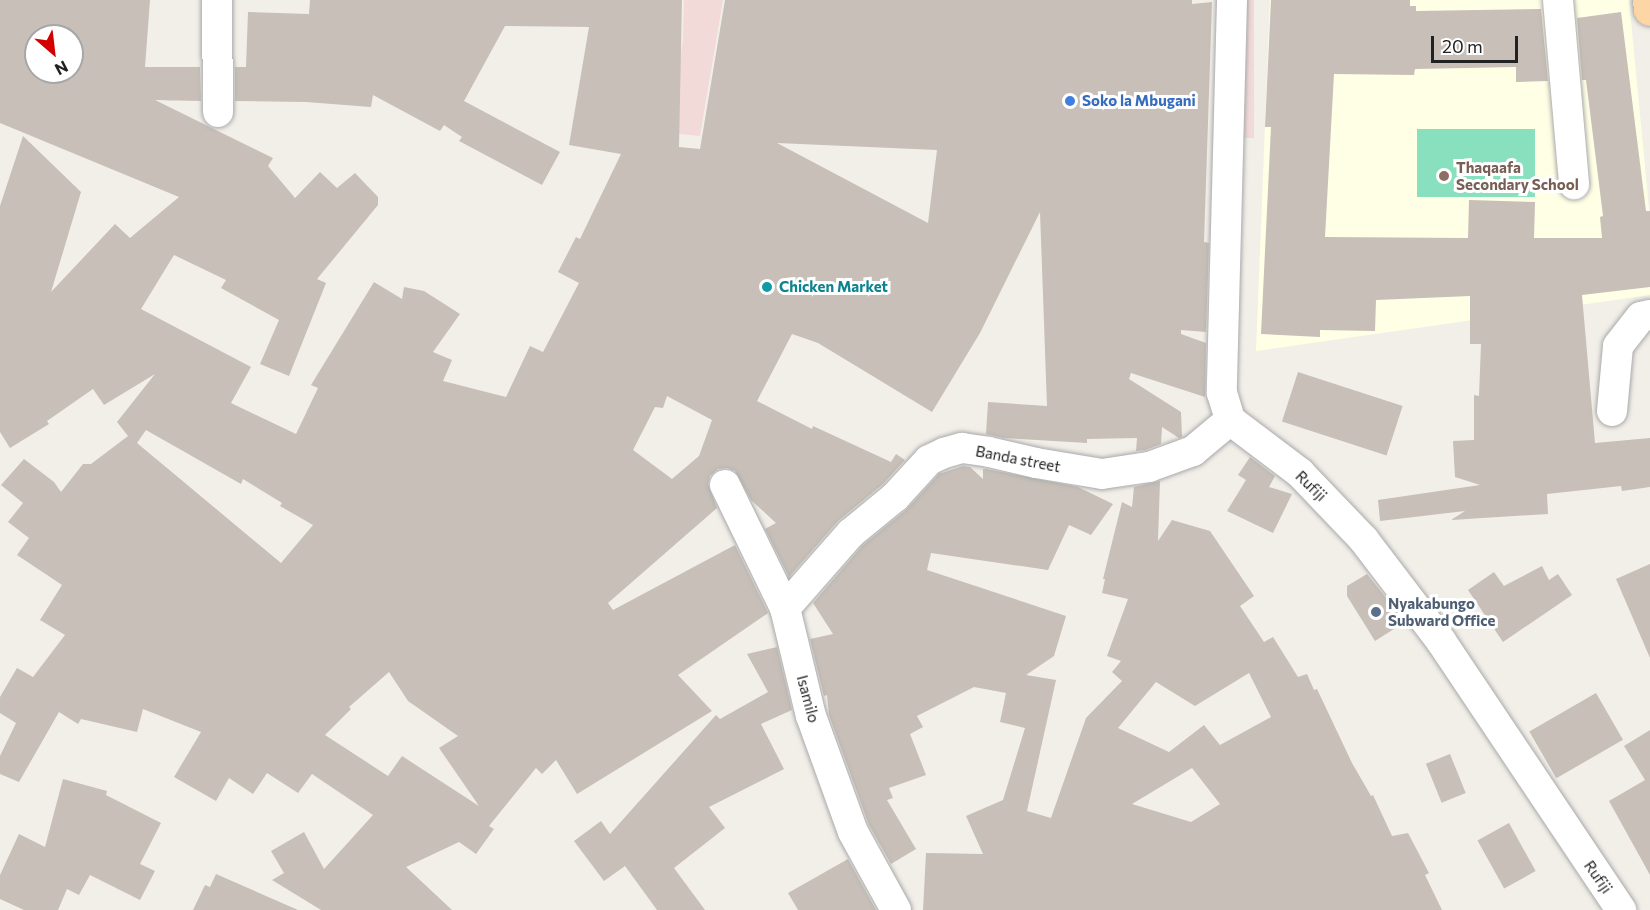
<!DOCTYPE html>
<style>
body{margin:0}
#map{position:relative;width:1650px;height:910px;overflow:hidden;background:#f2efe9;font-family:Commissioner,sans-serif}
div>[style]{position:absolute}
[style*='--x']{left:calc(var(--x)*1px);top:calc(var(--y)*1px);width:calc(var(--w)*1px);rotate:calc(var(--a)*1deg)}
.commercial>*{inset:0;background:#f2dad9;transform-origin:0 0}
.education>*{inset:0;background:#ffffe5}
.pitch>*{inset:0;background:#88e0be;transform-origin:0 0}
.building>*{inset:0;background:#c7bfb8;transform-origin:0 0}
.roads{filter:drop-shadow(0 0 2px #a9a9a9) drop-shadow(0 0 2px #a9a9a9)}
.minor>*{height:30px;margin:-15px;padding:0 15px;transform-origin:15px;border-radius:15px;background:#fff}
.major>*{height:33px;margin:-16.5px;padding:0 16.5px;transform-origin:16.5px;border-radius:16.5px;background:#fcd6a4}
.dots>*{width:16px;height:16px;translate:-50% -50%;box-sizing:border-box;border:3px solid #fff;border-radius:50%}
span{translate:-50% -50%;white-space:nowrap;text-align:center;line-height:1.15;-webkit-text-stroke:6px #fff;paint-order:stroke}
.shop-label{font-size:15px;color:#366cbe;font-weight:700}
.left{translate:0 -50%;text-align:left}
.education-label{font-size:15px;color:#785e54;font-weight:700}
.culture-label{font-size:15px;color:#0d838f;font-weight:700}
.street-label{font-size:15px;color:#222}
.service-label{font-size:15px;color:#4e5e75;font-weight:700}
.north{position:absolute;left:24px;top:24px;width:60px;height:60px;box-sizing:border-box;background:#fff;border:2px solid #a7a7a7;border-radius:50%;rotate:152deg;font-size:16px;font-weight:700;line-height:24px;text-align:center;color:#222}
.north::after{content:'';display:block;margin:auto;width:21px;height:27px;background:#d40000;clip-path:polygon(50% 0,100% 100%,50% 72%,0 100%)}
.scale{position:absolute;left:1431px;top:36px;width:87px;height:27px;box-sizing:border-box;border:3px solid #222;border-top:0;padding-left:8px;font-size:18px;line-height:21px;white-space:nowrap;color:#222;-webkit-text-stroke:4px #fff;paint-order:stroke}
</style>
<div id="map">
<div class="commercial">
<i style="clip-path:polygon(684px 0,723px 0,700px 136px,670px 133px,683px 39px)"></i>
<i style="left:1216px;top:0;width:38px;height:138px"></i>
</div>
<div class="education">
<i style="clip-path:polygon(1270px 0,1629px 0,1650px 219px,1650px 295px,1256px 351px)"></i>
</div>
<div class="pitch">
<i style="left:1535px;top:129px;width:68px;height:118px;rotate:90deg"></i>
</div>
<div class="building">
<i style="clip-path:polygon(evenodd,0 0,150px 0,145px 67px,200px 67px,201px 101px,155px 100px,273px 158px,268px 166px,295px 198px,320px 172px,337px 188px,355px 173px,378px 197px,378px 205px,317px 279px,326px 283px,289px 376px,260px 364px,279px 320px,221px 288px,226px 280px,174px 255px,141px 309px,251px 367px,231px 403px,296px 434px,318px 388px,311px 385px,374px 282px,402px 299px,404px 287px,424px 291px,460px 314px,433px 352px,452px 360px,443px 381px,506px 397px,530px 346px,543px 352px,579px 283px,558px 272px,576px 237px,580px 239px,621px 154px,569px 145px,589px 27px,505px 26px,464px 101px,560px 152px,542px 185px,459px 141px,462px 137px,444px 125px,440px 131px,373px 95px,371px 107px,306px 102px,235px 101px,235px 67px,246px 67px,248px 12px,309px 14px,310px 0,682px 0,679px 147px,700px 149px,725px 0,1192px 0,1192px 4px,1212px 2px,1204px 242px,1209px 243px,1206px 332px,1181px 330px,1181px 334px,1206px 343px,1205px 397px,1131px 373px,1129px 379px,1181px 412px,1182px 437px,1179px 438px,1162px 427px,1161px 444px,1145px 450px,1136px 451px,1137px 438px,1087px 439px,1087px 443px,1004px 438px,986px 434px,988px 402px,1047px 406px,1040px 212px,980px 333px,932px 412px,818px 343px,792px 334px,757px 401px,812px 429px,813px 426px,891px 462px,896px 454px,905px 460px,883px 484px,838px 521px,789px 577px,765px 529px,776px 523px,751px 500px,735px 471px,727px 468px,718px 469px,710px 476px,708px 484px,717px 508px,608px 603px,613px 610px,735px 545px,768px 613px,678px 675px,712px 711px,577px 794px,556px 760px,542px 774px,536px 768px,489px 826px,494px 829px,476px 854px,459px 842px,406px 867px,452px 910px,321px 910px,272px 880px,284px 873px,271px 851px,304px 832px,324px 869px,373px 815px,312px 774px,298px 793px,267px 773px,253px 794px,229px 778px,216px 801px,174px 777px,201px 732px,143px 709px,137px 732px,81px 719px,78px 724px,59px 712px,19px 782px,0 774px,0 756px,16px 723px,0 713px,0 697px,17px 668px,33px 677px,65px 635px,40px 620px,62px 585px,17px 555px,29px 538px,8px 522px,23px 503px,1px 485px,24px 459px,54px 482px,61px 492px,83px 464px,91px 464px,128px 436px,117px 422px,155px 374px,104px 405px,93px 389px,47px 421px,49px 424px,10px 448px,0 432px,0 206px,23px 136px,81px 192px,51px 292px,115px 224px,130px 238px,179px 197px,0 123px,0 0,36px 36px,72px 36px,72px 72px,36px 72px,36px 36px,0 0,777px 143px,937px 150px,928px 223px,777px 143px,0 0,667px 396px,712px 420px,699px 456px,672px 479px,633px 450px,655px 407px,663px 408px,667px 396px,0 0,146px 430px,241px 484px,243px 479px,282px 503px,280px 506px,313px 525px,281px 563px,137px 443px,146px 430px,0 0,389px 672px,408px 701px,458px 736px,439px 748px,479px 806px,402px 756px,388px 776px,325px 735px,351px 709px,349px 707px,389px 672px)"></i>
<i style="clip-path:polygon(1271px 0,1410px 0,1410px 6px,1416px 6px,1416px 11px,1541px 9px,1548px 81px,1516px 82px,1516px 67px,1415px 69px,1414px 75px,1334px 74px,1325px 237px,1468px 238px,1469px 200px,1535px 202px,1534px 238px,1602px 238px,1600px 217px,1603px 216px,1586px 80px,1582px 80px,1577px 18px,1621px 12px,1646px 211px,1650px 211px,1650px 287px,1582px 295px,1595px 443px,1650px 438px,1650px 487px,1622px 491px,1621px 486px,1547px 494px,1548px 514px,1451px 520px,1465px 511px,1380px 521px,1378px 500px,1480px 485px,1455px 477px,1453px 441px,1474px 440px,1474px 395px,1479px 396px,1481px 344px,1470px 344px,1470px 296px,1376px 300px,1375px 331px,1320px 330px,1320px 337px,1261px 334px,1271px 127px,1265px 127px)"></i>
<i style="left:1298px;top:372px;width:110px;height:52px;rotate:18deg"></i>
<i style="clip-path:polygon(1250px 457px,1275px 476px,1269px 487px,1292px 494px,1273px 533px,1227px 511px,1246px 480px,1238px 475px)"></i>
<i style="clip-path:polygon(evenodd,963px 466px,970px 467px,983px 479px,983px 469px,986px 469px,1078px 487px,1113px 504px,1091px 535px,1069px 525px,1048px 570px,931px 553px,927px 570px,1066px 616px,1054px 656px,1026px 675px,1056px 680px,1027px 811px,1051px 818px,1086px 718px,1122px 681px,1112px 672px,1121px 661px,1107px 656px,1128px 599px,1102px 593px,1105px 579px,1103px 579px,1122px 502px,1132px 507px,1134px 487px,1160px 481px,1158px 541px,1172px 520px,1210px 531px,1254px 596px,1240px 606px,1264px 642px,1273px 637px,1298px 677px,1307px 674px,1314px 690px,1317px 689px,1352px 763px,1371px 796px,1373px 795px,1392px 836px,1408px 833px,1429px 873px,1425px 875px,1442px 910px,923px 910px,926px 853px,983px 854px,966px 816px,1003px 800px,1025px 728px,1000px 722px,1006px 693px,974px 687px,917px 716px,923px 727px,910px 734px,926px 775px,889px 788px,893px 798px,887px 800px,916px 849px,891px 864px,869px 825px,829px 715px,827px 695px,824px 696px,810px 639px,833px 634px,813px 603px,863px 545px,906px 510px,939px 474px,963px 466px,1249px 673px,1271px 717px,1220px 745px,1204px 725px,1169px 752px,1118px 728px,1156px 682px,1195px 706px,1249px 673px,963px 466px,1192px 768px,1220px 804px,1191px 822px,1132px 804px,1192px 768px)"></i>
<i style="clip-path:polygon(1650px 564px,1650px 658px,1616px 579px)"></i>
<i style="clip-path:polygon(1542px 566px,1549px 580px,1558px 574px,1572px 595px,1503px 642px,1468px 590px,1494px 572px,1504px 586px)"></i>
<i style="clip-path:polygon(1367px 574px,1405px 622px,1375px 641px,1347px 596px,1347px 586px)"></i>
<i style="clip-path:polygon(777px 647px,792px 710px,761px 724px,784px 769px,709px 807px,725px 828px,674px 868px,705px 910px,657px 910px,625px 866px,604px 881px,574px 841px,601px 821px,610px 834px,716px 715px,720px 719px,768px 692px,747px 654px)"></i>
<i style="left:1596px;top:693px;width:54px;height:77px;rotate:60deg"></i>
<i style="clip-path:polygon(1650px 730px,1650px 875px,1609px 801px,1645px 780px,1624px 746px)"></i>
<i style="left:1450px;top:754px;width:42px;height:26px;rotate:68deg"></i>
<i style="clip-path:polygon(63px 779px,107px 791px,106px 795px,161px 823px,140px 864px,155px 871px,140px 900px,90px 875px,79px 895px,67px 889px,58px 910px,24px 910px,0 899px,0 875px,19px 834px,45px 847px)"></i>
<i style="left:1509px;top:823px;width:55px;height:36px;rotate:61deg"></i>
<i style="clip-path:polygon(848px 859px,876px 910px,798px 910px,788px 893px)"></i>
<i style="clip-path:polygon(216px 874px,298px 910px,193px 910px,205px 885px,210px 887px)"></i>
</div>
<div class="roads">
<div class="minor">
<i style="--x:217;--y:0;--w:112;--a:89.5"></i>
<i style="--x:1232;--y:0;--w:393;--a:91.5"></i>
<i style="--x:1222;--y:393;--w:28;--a:73"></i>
<i style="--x:1230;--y:420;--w:88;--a:37.1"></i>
<i style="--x:1300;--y:473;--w:93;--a:46.3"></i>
<i style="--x:1364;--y:540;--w:127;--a:52.7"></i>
<i style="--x:1441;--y:641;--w:324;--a:56.2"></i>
<i style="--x:1558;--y:0;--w:185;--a:85"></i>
<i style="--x:1612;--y:411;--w:65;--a:-84.7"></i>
<i style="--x:1618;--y:346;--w:37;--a:-52"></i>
<i style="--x:1641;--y:317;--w:9;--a:-13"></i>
<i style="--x:725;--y:485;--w:137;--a:64"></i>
<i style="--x:785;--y:608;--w:111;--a:76.5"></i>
<i style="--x:811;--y:716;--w:123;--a:70.1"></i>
<i style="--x:853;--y:832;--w:89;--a:61.1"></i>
<i style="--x:785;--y:608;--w:100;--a:-48.7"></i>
<i style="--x:851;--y:533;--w:57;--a:-39.3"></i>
<i style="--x:895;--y:497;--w:50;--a:-47.4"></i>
<i style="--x:929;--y:460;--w:17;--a:-25"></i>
<i style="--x:944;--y:453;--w:19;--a:-16"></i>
<i style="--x:962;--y:448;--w:27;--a:8"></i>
<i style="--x:989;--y:452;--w:48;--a:13.2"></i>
<i style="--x:1036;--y:463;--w:67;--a:9.5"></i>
<i style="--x:1102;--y:474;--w:48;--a:-8.5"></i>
<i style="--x:1149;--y:467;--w:47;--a:-20"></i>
<i style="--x:1193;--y:451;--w:48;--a:-40"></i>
</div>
<div class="major">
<i style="--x:1649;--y:0;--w:9;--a:84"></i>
</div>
</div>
<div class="dots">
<i style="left:1070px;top:101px;background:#3f7fe0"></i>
<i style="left:1444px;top:176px;background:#8d6e63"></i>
<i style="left:767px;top:287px;background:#0f9aa8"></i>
<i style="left:1376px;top:612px;background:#5c6f8a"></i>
</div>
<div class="shop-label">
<span class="left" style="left:1082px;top:101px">Soko la Mbugani</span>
</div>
<div class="education-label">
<span class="left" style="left:1456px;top:176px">Thaqaafa<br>Secondary School</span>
</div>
<div class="culture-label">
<span class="left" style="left:779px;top:287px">Chicken Market</span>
</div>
<div class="street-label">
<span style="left:1018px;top:459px;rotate:11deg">Banda street</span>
<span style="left:1311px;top:486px;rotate:44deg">Rufiji</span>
<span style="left:808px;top:699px;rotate:75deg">Isamilo</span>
<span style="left:1598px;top:877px;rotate:55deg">Rufiji</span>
</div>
<div class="service-label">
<span class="left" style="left:1388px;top:612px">Nyakabungo<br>Subward Office</span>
</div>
<div class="north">N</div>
<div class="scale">20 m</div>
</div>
